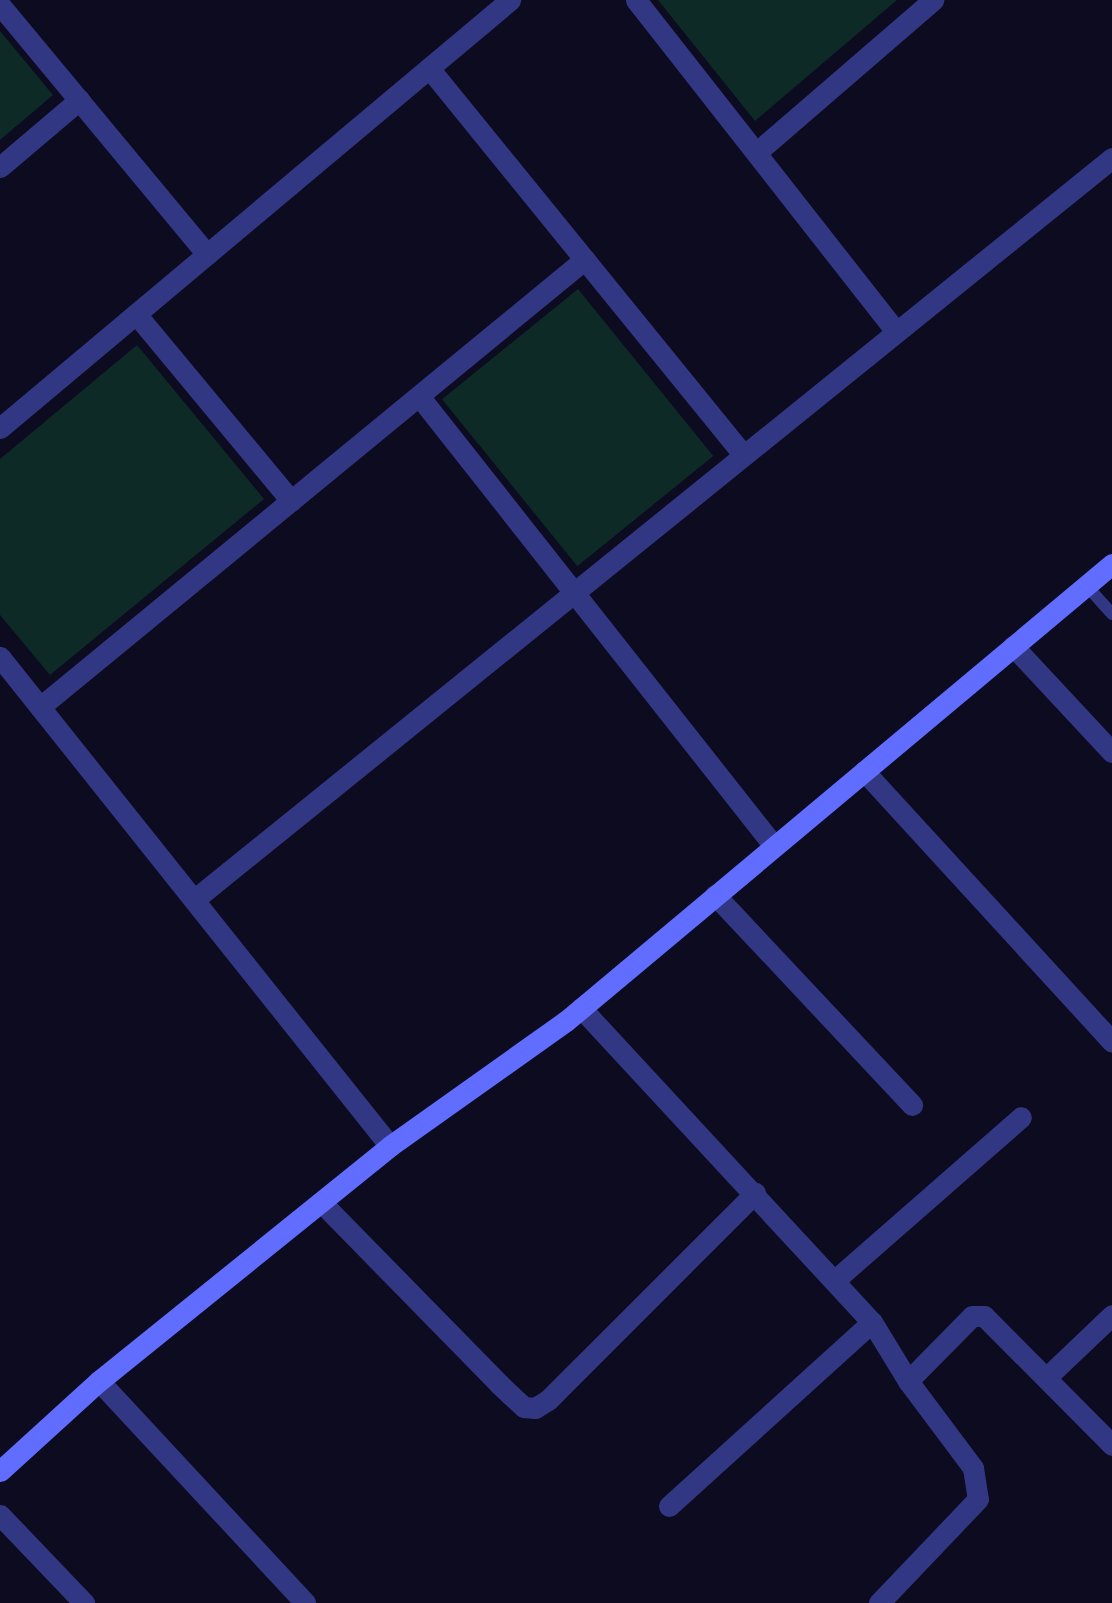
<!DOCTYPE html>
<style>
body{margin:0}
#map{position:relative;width:1112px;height:1603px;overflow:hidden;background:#0c0b20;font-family:"Source Sans 3",sans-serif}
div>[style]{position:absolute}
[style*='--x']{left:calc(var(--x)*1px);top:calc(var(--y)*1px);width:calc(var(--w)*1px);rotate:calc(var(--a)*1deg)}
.green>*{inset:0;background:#0d2a26;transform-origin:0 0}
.lane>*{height:12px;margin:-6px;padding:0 6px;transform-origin:6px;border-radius:6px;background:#323783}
.street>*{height:21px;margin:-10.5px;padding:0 10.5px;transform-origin:10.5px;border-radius:10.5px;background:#323783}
.secondary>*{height:21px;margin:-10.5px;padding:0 10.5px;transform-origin:10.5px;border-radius:10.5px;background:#616dff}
span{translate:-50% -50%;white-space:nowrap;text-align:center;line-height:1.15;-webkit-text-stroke:7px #0c0b20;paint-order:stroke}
</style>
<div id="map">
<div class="green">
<i style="clip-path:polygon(658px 0,897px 0,755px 121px)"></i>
<i style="clip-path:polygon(0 31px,53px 95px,0 140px)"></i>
<i style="left:578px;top:289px;width:215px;height:175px;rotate:51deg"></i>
<i style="clip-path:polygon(137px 345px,264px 499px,50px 675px,0 615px,0 459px)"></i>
</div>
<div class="lane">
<i style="--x:1086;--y:585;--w:39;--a:48"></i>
</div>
<div class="street">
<i style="--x:636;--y:0;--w:422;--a:51.9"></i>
<i style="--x:0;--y:5;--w:324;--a:50.3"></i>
<i style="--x:429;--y:68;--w:499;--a:50.9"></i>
<i style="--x:757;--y:152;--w:233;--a:-40.8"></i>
<i style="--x:0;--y:167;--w:104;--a:-40.3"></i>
<i style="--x:136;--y:314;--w:243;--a:50.3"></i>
<i style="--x:419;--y:396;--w:573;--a:51.73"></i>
<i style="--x:0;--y:428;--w:666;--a:-40"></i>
<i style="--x:1013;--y:646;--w:145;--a:47"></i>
<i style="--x:0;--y:657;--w:625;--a:51.43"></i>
<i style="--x:40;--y:707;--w:705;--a:-39.42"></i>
<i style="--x:864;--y:771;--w:367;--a:47.5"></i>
<i style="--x:715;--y:895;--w:288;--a:46.8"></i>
<i style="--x:195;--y:899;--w:1179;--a:-38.94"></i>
<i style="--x:581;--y:1008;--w:428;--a:47.2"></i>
<i style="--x:872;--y:1322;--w:69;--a:58.6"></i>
<i style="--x:908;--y:1381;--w:109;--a:53.2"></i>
<i style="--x:973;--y:1468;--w:31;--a:81"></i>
<i style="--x:978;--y:1499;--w:144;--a:133.6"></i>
<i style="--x:321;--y:1202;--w:255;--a:45.6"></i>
<i style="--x:499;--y:1384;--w:34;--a:43"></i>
<i style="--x:524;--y:1407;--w:11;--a:5"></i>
<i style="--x:535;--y:1408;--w:15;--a:-32"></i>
<i style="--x:548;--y:1400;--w:293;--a:-45"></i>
<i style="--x:835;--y:1280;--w:247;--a:-41.2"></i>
<i style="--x:1048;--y:1376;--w:88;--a:-43.6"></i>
<i style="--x:99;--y:1381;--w:303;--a:47.1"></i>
<i style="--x:908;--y:1381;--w:91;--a:-45.4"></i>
<i style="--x:972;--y:1316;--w:12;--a:0"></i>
<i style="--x:984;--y:1316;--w:182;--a:45.2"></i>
<i style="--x:669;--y:1506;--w:274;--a:-42.2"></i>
<i style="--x:0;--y:1515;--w:122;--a:46.3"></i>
</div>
<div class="secondary">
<i style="--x:0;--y:1471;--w:134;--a:-42.3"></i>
<i style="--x:99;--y:1381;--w:374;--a:-38.9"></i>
<i style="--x:390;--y:1146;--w:216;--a:-35.4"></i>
<i style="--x:566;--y:1021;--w:712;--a:-39.93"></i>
</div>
</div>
